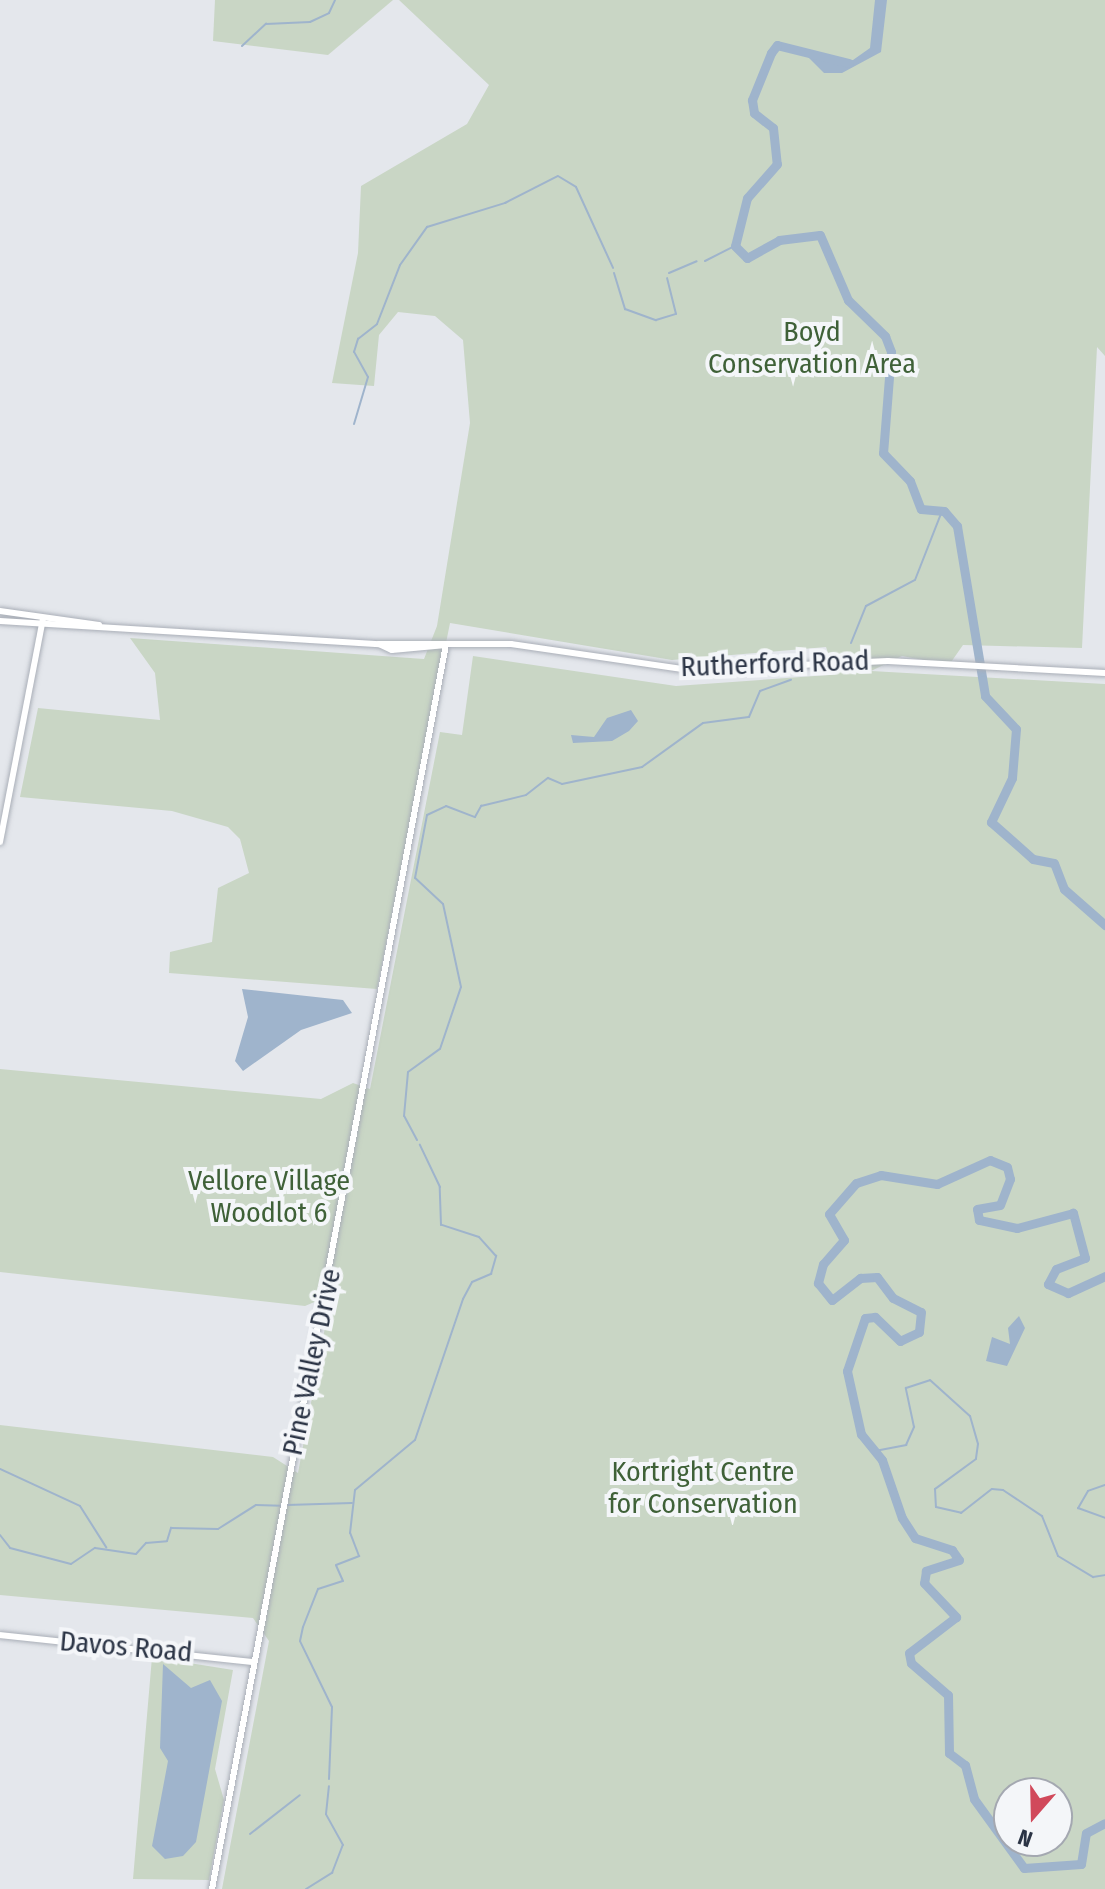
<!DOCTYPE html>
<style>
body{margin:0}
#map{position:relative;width:1105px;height:1889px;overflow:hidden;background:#e4e7ec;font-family:"Fira Sans Condensed",sans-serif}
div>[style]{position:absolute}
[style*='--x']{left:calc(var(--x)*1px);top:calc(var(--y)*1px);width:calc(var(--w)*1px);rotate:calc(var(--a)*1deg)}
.green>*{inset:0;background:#c9d6c5}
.water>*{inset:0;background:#9fb4cc}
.stream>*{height:2px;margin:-1px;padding:0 1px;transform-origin:1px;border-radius:1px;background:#9fb4cc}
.river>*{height:9px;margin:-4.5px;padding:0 4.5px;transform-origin:4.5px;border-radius:4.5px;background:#9fb4cc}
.roads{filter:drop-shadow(0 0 2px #a9aeb7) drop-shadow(0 0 2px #a9aeb7)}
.secondary>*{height:6px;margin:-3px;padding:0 3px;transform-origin:3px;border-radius:3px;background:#fff}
span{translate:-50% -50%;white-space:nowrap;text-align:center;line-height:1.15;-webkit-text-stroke:8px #f4f6f9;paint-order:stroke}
.park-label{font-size:28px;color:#3f6138}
.street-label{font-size:28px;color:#2b3445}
.north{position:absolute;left:993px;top:1777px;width:80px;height:80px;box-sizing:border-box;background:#f4f6f9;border:2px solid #a4a8b1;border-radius:50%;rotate:200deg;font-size:22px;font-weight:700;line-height:32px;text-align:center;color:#2b3445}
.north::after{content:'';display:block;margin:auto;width:28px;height:36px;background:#d1495b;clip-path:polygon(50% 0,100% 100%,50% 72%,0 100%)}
</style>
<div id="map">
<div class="green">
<i style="clip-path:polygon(215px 0,393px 0,328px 55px,213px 41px)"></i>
<i style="clip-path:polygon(evenodd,399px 0,1105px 0,1105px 356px,1097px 347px,1082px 648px,963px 645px,949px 665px,902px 656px,871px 671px,1105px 684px,1105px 1889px,222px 1889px,269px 1641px,253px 1618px,0 1595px,0 1425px,273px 1457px,298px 1473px,331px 1295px,305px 1306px,0 1272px,0 1069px,321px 1099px,353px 1083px,370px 1089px,440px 732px,462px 735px,473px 656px,676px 686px,829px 675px,833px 668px,826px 647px,672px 660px,450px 623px,377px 989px,169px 973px,170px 952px,212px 942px,218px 888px,249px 873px,240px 839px,228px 827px,172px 811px,20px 797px,38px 708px,160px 720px,155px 673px,130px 638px,424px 659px,437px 626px,470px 423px,463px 340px,435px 316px,398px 312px,379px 335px,374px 386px,332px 383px,358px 253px,361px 186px,467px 124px,489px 85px,399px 0,1009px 1793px,1057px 1793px,1057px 1841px,1009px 1841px,1009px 1793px)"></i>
<i style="clip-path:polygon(152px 1657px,233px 1670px,215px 1769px,224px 1800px,209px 1880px,133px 1879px)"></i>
</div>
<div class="water">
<i style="clip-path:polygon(875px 0,887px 0,881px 52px,842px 73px,824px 73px,803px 52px,837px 64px,853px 60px,870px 48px)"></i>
<i style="clip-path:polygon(631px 710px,638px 721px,629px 731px,612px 741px,573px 743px,571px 735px,594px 737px,607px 718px)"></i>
<i style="clip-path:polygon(242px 989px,343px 1000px,352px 1013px,301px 1030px,243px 1071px,235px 1061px,248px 1017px)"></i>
<i style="clip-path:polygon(1019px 1316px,1025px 1328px,1007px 1366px,986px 1361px,992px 1337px,1010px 1344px,1008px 1328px)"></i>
<i style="clip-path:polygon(163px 1664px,191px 1688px,210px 1680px,222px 1701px,196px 1842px,183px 1856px,165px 1859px,152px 1846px,168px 1761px,160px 1748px)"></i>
</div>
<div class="stream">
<i style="--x:242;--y:46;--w:33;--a:-43"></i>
<i style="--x:266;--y:24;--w:44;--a:-2.6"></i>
<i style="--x:310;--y:22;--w:21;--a:-25"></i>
<i style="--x:329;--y:13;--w:14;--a:-65"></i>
<i style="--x:705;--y:261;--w:34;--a:-27"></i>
<i style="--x:614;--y:273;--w:38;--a:73"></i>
<i style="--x:625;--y:309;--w:33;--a:20"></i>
<i style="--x:656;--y:320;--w:21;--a:-17"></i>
<i style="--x:676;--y:314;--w:37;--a:-104"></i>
<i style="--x:669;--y:273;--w:30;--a:-23"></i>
<i style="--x:354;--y:424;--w:49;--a:-73.4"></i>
<i style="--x:368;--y:377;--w:29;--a:-119"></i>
<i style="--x:354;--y:352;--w:14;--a:-73"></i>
<i style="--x:358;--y:339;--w:24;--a:-38"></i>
<i style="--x:377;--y:324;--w:63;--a:-68.7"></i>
<i style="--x:400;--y:265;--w:47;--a:-54.6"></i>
<i style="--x:427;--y:227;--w:82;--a:-17.1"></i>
<i style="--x:505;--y:203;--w:59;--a:-27"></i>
<i style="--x:558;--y:176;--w:21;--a:31"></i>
<i style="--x:576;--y:187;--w:89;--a:65.4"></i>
<i style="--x:851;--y:643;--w:40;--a:-68"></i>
<i style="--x:866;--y:606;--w:55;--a:-28"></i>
<i style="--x:915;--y:580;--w:74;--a:-68.6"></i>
<i style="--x:417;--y:1140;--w:27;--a:-118"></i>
<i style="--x:404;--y:1116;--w:44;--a:-84.8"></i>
<i style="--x:408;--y:1072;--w:39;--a:-36"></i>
<i style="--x:440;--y:1049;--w:65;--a:-71.3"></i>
<i style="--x:461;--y:987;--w:85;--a:-102.2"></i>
<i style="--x:443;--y:904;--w:38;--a:-137"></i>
<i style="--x:415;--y:878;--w:64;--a:-79.2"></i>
<i style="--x:427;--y:815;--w:21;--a:-25"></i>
<i style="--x:446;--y:806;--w:31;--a:21"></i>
<i style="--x:475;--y:817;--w:13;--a:-61"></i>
<i style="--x:481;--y:806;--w:46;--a:-13.7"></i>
<i style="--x:526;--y:795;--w:28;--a:-38"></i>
<i style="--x:548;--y:778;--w:15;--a:23"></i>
<i style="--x:562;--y:784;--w:82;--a:-12"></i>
<i style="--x:642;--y:767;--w:75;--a:-35.8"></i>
<i style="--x:703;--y:723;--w:46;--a:-7.4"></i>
<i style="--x:749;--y:717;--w:28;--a:-67"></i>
<i style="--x:760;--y:691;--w:33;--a:-20"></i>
<i style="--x:875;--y:1451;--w:32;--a:-11"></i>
<i style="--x:906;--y:1445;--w:20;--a:-66"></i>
<i style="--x:914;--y:1427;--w:40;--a:-102"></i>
<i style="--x:906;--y:1388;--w:25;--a:-18"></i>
<i style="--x:930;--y:1380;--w:54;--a:42"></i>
<i style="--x:970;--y:1416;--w:29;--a:74"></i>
<i style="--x:978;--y:1444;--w:15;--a:98"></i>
<i style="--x:976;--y:1459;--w:51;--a:143.8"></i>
<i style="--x:935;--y:1489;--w:18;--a:87"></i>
<i style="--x:936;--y:1507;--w:26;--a:13"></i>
<i style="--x:961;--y:1513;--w:39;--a:-38"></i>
<i style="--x:992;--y:1489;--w:11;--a:5"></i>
<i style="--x:1003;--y:1490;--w:47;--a:33.7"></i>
<i style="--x:1042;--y:1516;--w:43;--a:68.2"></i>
<i style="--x:1058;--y:1556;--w:41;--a:31"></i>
<i style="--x:1093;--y:1577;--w:12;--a:-9"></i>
<i style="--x:0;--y:1469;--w:88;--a:24.8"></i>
<i style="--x:80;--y:1506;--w:49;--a:57.6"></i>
<i style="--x:1105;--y:1485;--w:18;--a:161"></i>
<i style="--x:1088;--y:1491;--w:20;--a:120"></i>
<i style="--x:1078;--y:1508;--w:29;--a:20"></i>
<i style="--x:287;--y:1505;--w:65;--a:-1.8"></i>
<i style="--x:0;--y:1535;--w:16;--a:52"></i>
<i style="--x:10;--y:1548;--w:63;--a:14.7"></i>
<i style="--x:71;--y:1564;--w:29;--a:-34"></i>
<i style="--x:95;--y:1548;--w:41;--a:8.3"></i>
<i style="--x:136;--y:1554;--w:15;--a:-48"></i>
<i style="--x:146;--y:1543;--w:21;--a:-5"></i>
<i style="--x:167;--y:1541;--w:14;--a:-73"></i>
<i style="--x:171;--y:1528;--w:47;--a:1.2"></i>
<i style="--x:218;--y:1529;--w:45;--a:-32.3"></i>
<i style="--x:256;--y:1505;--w:25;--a:2"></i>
<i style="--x:329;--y:1779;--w:72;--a:-87.6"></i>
<i style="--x:332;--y:1707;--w:73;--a:-115.9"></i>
<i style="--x:300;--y:1641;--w:14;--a:-78"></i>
<i style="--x:303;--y:1627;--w:41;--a:-68.5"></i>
<i style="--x:318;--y:1589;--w:26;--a:-18"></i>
<i style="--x:343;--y:1581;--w:17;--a:-114"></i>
<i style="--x:336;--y:1565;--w:25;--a:-21"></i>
<i style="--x:359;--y:1556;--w:25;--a:-111"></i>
<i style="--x:350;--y:1533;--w:43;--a:-83.4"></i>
<i style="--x:355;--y:1490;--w:78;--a:-39.8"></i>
<i style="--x:415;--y:1440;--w:149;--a:-71.2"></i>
<i style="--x:463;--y:1299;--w:19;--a:-62"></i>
<i style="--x:472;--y:1282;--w:21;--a:-23"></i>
<i style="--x:491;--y:1274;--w:19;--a:-74"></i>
<i style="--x:496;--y:1256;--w:25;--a:-132"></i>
<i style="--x:479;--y:1237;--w:40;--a:-162"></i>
<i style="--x:441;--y:1225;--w:38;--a:-92"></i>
<i style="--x:440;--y:1187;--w:47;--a:-115.5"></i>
<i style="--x:250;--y:1834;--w:63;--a:-38"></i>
<i style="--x:306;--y:1889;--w:31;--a:-32"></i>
<i style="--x:332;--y:1873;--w:30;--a:-69"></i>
<i style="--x:343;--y:1845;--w:35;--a:-119"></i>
<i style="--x:326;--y:1814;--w:28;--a:-84"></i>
</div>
<div class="river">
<i style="--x:849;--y:63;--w:74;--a:-166"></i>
<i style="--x:777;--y:45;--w:10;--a:127"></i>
<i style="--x:771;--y:53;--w:51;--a:112"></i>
<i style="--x:752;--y:100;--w:13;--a:81"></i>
<i style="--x:754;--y:113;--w:24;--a:38"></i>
<i style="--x:773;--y:128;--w:36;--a:84"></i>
<i style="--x:777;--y:164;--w:45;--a:131.4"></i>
<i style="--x:747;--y:198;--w:49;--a:104"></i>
<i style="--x:735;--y:246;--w:17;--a:45"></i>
<i style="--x:747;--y:258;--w:37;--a:-29"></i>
<i style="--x:779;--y:240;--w:41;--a:-7"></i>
<i style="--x:820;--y:235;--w:71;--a:66.7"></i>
<i style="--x:848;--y:300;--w:52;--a:44.2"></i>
<i style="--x:885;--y:336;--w:17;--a:69"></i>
<i style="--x:891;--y:352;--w:101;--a:94.5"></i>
<i style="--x:883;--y:453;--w:39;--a:46"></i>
<i style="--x:910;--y:481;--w:30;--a:69"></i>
<i style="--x:921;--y:509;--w:23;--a:5"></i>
<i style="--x:944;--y:511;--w:20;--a:49"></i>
<i style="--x:957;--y:526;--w:172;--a:80.6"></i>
<i style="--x:985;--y:696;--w:45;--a:46.8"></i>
<i style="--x:1016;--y:729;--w:49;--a:94.7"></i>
<i style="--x:1012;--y:778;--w:49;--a:115.5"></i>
<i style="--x:991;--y:822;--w:56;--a:41.4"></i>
<i style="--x:1033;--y:859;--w:21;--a:11"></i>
<i style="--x:1054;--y:863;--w:28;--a:69"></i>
<i style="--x:1064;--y:889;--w:55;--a:41.3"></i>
<i style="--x:1105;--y:1276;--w:41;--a:155.3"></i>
<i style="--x:1068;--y:1293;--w:22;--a:-156"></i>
<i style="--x:1048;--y:1284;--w:17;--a:-62"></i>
<i style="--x:1056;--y:1269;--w:31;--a:-21"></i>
<i style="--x:1085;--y:1258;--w:47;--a:-104.9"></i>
<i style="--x:1073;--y:1213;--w:58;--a:165"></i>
<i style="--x:1017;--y:1228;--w:39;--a:-168"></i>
<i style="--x:979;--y:1220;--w:11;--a:-100"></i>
<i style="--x:977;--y:1209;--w:23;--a:-10"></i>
<i style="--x:1000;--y:1205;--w:28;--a:-69"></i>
<i style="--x:1010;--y:1179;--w:12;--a:-104"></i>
<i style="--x:1007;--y:1167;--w:18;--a:-158"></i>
<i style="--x:990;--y:1160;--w:58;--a:155.6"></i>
<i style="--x:937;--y:1184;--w:57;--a:-170.9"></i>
<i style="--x:881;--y:1175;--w:26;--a:162"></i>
<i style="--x:856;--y:1183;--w:41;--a:131.1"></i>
<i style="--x:829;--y:1214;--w:30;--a:60"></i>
<i style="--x:844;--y:1240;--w:32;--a:131"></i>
<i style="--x:823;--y:1264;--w:20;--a:105"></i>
<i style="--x:818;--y:1283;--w:22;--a:51"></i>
<i style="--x:832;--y:1300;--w:36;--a:-38"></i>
<i style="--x:860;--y:1278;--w:17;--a:-3"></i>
<i style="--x:877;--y:1277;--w:26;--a:53"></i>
<i style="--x:893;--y:1298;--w:31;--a:27"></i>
<i style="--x:921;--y:1312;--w:20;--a:96"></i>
<i style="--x:919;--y:1332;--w:21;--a:155"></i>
<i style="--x:900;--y:1341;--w:35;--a:-136"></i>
<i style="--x:875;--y:1317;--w:10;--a:174"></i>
<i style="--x:865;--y:1318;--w:56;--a:108.8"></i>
<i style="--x:847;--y:1371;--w:65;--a:77.5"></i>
<i style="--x:861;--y:1434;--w:33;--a:51"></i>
<i style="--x:882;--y:1460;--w:61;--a:71"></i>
<i style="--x:902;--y:1518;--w:24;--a:57"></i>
<i style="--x:915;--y:1538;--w:39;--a:18"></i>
<i style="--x:952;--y:1550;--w:12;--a:55"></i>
<i style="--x:959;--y:1560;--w:35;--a:162"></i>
<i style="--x:926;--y:1571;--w:12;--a:99"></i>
<i style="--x:924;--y:1583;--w:47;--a:46.7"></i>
<i style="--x:956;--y:1617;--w:59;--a:142.5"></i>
<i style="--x:909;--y:1653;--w:10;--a:79"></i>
<i style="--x:911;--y:1663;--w:49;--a:40.9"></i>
<i style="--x:948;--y:1695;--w:58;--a:89"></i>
<i style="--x:949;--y:1753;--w:20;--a:37"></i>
<i style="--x:965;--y:1765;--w:35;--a:75"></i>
<i style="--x:974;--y:1799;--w:85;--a:54.1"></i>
<i style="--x:1024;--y:1868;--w:57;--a:-4"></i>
<i style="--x:1081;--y:1864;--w:31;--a:-81"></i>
<i style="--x:1086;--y:1833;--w:21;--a:-28"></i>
</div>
<div class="roads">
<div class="secondary">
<i style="--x:0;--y:611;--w:100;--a:8"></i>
<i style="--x:0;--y:621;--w:380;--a:3.5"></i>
<i style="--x:379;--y:644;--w:14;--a:25"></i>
<i style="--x:392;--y:650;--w:54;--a:-5.3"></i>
<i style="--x:379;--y:644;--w:132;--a:0"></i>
<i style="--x:511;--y:644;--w:180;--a:8.3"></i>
<i style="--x:689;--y:670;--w:199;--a:-2.6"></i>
<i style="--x:888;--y:661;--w:217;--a:3.2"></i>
<i style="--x:0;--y:842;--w:227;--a:-79.1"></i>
<i style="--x:0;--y:1635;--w:253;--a:6.1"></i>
<i style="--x:212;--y:1889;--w:1266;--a:-79.35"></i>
</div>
</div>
<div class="park-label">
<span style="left:812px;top:348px">Boyd<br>Conservation Area</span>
<span style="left:269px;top:1197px">Vellore Village<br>Woodlot 6</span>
<span style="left:703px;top:1488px">Kortright Centre<br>for Conservation</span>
</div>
<div class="street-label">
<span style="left:775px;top:664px;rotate:-2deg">Rutherford Road</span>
<span style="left:312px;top:1362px;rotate:-78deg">Pine Valley Drive</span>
<span style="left:126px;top:1647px;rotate:5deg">Davos Road</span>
</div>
<div class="north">N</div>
</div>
